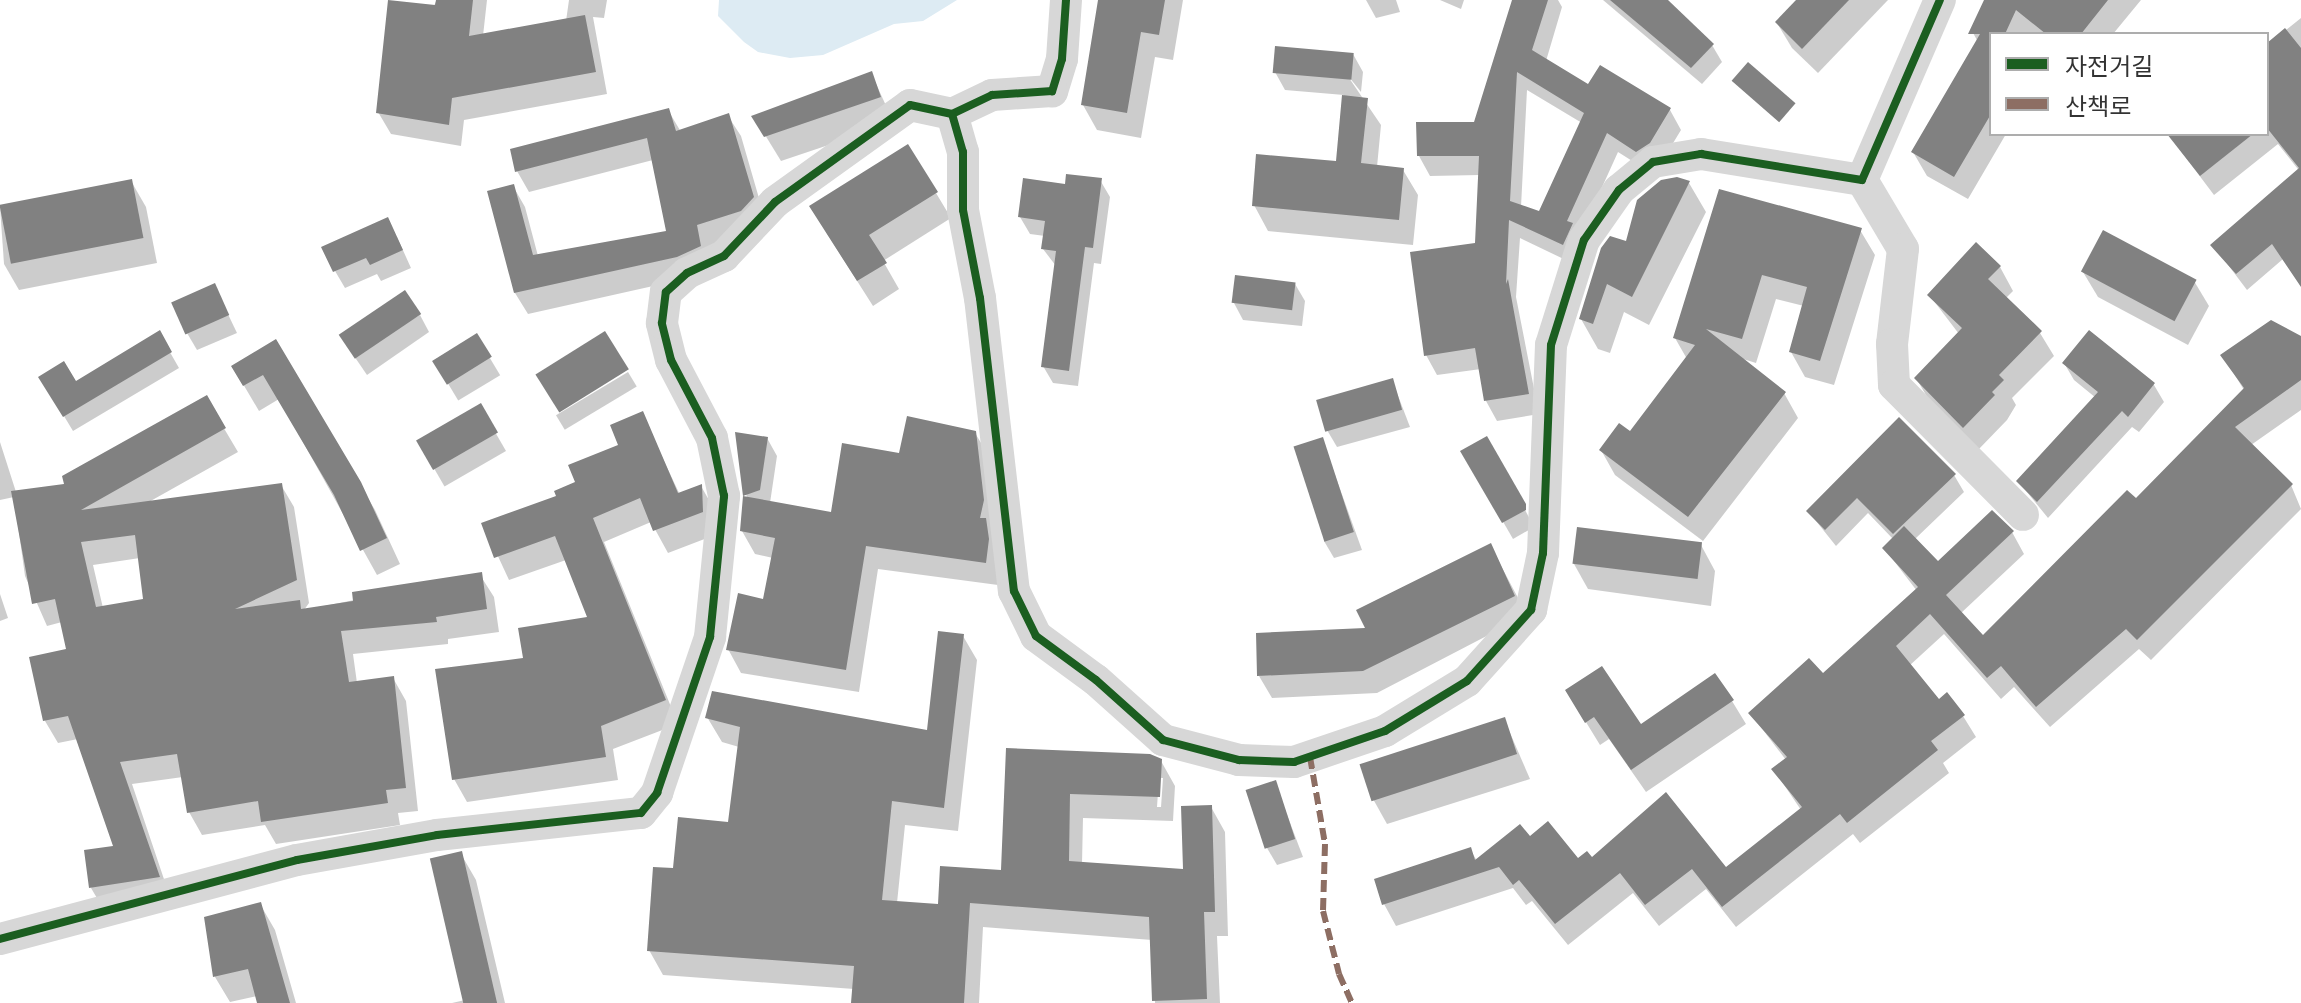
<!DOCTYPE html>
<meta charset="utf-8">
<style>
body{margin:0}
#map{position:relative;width:2301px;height:1003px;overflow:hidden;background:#fff;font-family:Rubik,"Noto Sans KR",sans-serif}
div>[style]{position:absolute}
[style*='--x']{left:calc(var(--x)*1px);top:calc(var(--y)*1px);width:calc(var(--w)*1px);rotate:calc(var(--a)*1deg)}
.water>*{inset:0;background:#ddebf3}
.shadow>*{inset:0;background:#0003;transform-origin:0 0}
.building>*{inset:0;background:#818181;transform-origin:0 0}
.street>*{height:32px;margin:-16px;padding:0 16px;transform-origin:16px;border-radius:16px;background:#d7d7d7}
.quiet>*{height:6px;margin-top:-3px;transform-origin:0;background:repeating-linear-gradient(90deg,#8d6e63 0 12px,transparent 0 18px)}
.cycleway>*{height:8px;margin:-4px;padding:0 4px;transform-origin:4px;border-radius:4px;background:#1b5e20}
span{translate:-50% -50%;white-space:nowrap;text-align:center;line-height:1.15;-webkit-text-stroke:8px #fff;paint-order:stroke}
.legend{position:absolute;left:1989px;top:32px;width:280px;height:104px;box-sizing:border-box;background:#fff;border:2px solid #adadad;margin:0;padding:10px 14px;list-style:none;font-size:24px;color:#333}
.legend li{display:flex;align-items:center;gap:16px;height:40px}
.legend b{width:40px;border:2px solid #adadad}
</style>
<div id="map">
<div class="water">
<i style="clip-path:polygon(719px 0,957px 0,923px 21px,894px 24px,823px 55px,790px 58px,758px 52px,744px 42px,718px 16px)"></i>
</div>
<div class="shadow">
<i style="clip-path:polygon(437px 0,487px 0,483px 36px,566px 21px,569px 0,607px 0,604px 18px,593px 17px,607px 94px,464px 120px,461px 146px,391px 134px,378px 112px)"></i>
<i style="clip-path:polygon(1100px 0,1183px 0,1173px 60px,1155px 57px,1141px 138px,1097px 130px,1083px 105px)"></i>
<i style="clip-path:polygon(1396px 0,1400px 12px,1376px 18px,1366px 0)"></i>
<i style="clip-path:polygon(1440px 0,1464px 0,1461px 9px)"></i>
<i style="clip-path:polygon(evenodd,1514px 0,1558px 0,1562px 7px,1546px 61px,1589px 87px,1670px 110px,1681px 130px,1661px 163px,1648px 171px,1618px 152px,1579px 238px,1574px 264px,1520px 238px,1516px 297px,1539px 414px,1497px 421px,1486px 401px,1481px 369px,1437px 375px,1426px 355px,1477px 245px,1480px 175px,1430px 176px,1419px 156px,1475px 124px,1514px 0,1527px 90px,1582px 123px,1540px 214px,1521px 207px,1527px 90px)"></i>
<i style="clip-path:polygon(1603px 0,1661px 0,1712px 45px,1722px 62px,1702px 84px)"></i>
<i style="clip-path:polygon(1799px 0,1888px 0,1818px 73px,1792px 48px,1777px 23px)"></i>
<i style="clip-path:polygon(1986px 0,2141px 0,2113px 34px,1991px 34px,1991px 134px,2006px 134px,1968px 199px,1927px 176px,1913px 152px,1978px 42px,1972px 31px)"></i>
<i style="clip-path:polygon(2301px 18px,2301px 173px,2278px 144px,2214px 195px,2168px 134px,2267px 134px,2267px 45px)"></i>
<i style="clip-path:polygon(1353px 54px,1363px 72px,1361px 92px,1345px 72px,1381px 125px,1377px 167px,1403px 170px,1418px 195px,1413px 245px,1268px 231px,1254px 205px,1338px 164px,1344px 95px,1285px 90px,1275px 72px)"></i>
<i style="clip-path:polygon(871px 73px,894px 123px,781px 161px,754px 117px)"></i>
<i style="clip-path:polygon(668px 110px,681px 132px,728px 116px,741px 136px,765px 219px,689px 278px,528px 314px,515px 293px,489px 192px,513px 186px,525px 207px,538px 256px,668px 232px,653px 160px,529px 192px,517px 171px)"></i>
<i style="clip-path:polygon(1100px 180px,1110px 197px,1101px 264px,1094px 263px,1078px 386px,1053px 383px,1043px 366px,1056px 266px,1043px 249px,1045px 236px,1030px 234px,1020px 217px,1067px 186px)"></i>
<i style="clip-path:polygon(131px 181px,146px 207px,157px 263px,19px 290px,4px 264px,0 207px)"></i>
<i style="clip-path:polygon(1689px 183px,1706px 212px,1649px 325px,1624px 312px,1610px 353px,1598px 349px,1581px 319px,1627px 243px)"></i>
<i style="clip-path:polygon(1720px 191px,1860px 230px,1875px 255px,1834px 385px,1805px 377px,1791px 352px,1804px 306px,1776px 299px,1756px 363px,1740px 358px,1784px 393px,1798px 418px,1703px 541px,1615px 475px,1601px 450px,1631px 434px,1687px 359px,1675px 338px)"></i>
<i style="clip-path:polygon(936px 193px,951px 218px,883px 261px,899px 289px,873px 306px,826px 232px)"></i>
<i style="clip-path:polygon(397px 237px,411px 268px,381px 281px,377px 274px,345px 288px,335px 271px)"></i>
<i style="clip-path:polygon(2301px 240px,2301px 286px,2283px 259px,2247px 290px,2213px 245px)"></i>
<i style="clip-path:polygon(2000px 267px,2013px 291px,2005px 299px,2040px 333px,2054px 356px,2012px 398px,2016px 405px,2007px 420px,1978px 450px,1930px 402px,1916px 378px,1959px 334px,1930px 296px)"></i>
<i style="clip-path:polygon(2083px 272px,2194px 281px,2209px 306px,2188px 345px,2098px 297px)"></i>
<i style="clip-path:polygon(1295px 284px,1305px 301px,1302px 326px,1243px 320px,1234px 303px)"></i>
<i style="clip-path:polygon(214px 285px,237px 333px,197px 350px,187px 333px)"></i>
<i style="clip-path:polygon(420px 315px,429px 332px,367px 375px,352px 353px)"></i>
<i style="clip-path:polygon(159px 333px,179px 368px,73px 431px,41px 378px,75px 383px)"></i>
<i style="clip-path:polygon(2089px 333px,2154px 385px,2164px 402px,2139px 432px,2132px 427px,2048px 518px,2018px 481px,2096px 398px,2074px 380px,2064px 363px)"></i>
<i style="left:476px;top:335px;width:47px;height:49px;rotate:59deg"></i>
<i style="clip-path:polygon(276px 342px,375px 510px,400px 564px,377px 575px,279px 399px,259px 411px,233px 367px)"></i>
<i style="clip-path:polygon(2223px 356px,2301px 357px,2301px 410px,2251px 445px,2291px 485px,2301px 509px,2151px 660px,2139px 649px,2050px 727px,2014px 687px,2001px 699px,1944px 634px,1909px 666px,1939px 702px,1963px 716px,1976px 737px,1943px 763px,1949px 773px,1860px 843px,1853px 834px,1736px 927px,1706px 889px,1659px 926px,1633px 893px,1568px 945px,1532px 901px,1526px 905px,1513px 888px,1396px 926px,1384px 904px,1470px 849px,1477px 861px,1529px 839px,1578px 861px,1725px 870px,1801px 810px,1774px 770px,1786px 760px,1750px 713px,1823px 676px,1917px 591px,1884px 548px,1893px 539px,1868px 513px,1836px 546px,1808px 511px,1899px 420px,1954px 475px,1964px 492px,1915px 539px,1938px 564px,2012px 532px,2024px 554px,1960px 614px,1983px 638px,2136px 501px,2244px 390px)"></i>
<i style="left:628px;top:372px;width:17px;height:84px;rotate:59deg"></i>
<i style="clip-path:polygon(1392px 380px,1410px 427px,1337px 447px,1327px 430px)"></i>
<i style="clip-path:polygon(evenodd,206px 398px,238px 452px,147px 503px,281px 485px,294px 507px,309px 603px,304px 610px,480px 575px,494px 597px,499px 632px,448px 639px,448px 644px,353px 654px,357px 683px,393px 678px,406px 701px,418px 811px,398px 813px,400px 825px,276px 844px,265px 825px,202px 835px,189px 812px,183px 777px,132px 784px,171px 900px,104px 910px,91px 888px,116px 847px,78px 739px,58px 743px,45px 721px,69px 650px,62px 622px,47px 626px,25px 576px,14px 497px,0 500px,0 442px,16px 492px,66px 485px,206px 398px,140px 558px,145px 600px,103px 608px,93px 565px,140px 558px)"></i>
<i style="left:480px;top:406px;width:52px;height:71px;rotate:60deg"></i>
<i style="clip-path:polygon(642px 414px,680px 495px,701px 486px,714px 509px,715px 535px,668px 553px,651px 522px,604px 542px,678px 724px,613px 749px,618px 780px,467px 802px,454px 779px,525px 660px,590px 618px,566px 560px,509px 580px,483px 524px,558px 497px,621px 446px)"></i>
<i style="clip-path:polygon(975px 433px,989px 456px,998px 585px,878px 569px,859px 692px,741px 673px,728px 649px,765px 602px,773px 558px,755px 554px,742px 531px,747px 499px,737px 434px,767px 438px,777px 456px,770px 503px,832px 515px,901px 455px)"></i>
<i style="clip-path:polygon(1322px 439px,1362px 550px,1334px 558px,1324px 541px)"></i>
<i style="clip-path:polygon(1463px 452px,1496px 455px,1534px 527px,1513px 539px)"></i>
<i style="clip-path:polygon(1490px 545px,1527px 615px,1377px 693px,1272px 698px,1259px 676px,1368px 630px)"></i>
<i style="clip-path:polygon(1701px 545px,1715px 571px,1711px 606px,1588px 589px,1574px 564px)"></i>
<i style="clip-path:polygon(0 594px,8px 618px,0 621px)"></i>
<i style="clip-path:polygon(evenodd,963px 636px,977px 660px,958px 831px,905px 825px,897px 903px,940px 906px,1003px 872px,1008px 750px,1161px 761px,1175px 786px,1173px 821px,1083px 818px,1082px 864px,1185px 872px,1211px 807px,1225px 832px,1228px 936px,1217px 936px,1220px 1003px,1155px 1003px,1152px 940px,983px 927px,979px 1003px,853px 1003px,854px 989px,663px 975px,649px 950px,675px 870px,730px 824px,739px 747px,722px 742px,707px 717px,929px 732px,963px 636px,1159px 778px,1163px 778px,1161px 807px,1157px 807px,1159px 778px)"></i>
<i style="clip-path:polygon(1732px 701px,1746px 724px,1646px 792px,1609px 739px,1600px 745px,1581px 714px,1640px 726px)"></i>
<i style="clip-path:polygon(1504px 719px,1530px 779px,1387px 824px,1373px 799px)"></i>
<i style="clip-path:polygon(1275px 783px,1303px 857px,1277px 865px,1267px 848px)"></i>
<i style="clip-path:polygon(461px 854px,476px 880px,505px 1003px,452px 1003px,465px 1000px)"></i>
<i style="clip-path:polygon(260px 904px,275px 930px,296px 1003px,260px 1003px,257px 996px,230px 1002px,215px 977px,206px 918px)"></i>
</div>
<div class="building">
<i style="clip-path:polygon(388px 0,435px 5px,436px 0,473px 0,469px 36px,585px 15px,596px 72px,452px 98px,449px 125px,376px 113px)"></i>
<i style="clip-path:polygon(1098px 0,1165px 0,1159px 35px,1141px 32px,1127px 113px,1081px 105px)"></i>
<i style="clip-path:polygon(evenodd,1512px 0,1548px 0,1532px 50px,1588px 84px,1600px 65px,1671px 108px,1650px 143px,1636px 152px,1607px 133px,1567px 221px,1573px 223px,1563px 245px,1509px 220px,1506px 284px,1508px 279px,1529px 394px,1484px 401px,1475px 348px,1424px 356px,1410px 252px,1475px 243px,1479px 156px,1417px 156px,1416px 122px,1474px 122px,1512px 0,1517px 72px,1584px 113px,1539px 211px,1510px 201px,1517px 72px)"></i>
<i style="clip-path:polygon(1610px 0,1668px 0,1714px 44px,1691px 68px)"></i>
<i style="clip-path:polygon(1796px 0,1849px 0,1802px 49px,1775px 22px)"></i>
<i style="clip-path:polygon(1984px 0,2108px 0,2081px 34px,2046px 34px,2016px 10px,2005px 34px,1991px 34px,1991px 114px,1954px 177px,1911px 152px,1980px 34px,1968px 34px)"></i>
<i style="clip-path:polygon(2285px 28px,2301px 48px,2301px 287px,2272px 244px,2236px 274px,2210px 245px,2299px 168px,2267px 128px,2267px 43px)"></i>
<i style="left:1275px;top:46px;width:79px;height:27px;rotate:5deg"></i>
<i style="left:1748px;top:62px;width:63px;height:25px;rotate:41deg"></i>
<i style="clip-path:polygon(872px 71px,881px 97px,764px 137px,751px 116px)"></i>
<i style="clip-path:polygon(1342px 95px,1368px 98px,1361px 163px,1404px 168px,1399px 220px,1252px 206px,1256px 154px,1336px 161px)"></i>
<i style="clip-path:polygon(669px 108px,676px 131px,729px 113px,754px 197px,741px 211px,697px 225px,701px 246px,677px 257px,514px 293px,487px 191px,514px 184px,533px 255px,666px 231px,647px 138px,515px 172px,510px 149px)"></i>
<i style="clip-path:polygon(2167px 134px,2253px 134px,2200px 176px)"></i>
<i style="clip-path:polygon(908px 144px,938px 192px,869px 235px,887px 263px,857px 281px,809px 206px)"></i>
<i style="clip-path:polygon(1066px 174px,1102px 178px,1093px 248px,1085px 247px,1069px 371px,1041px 367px,1056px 251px,1041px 249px,1045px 221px,1018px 217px,1023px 178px,1065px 184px)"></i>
<i style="clip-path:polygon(1677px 177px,1690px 181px,1632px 297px,1607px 284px,1593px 324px,1579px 319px,1601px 248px,1610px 236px,1626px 241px,1637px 200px,1661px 180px)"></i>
<i style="left:132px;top:179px;width:60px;height:135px;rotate:79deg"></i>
<i style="clip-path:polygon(1719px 189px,1862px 228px,1820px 361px,1789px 352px,1807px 287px,1762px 275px,1742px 339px,1706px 329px,1786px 392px,1688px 517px,1599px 450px,1619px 423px,1630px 431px,1695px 345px,1673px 338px)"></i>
<i style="clip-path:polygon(388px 217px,403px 250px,370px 265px,366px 258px,333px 272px,321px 247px)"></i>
<i style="left:2103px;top:230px;width:106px;height:47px;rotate:28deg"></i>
<i style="clip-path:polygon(1976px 242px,2001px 266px,1988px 279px,2042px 331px,1999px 375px,2004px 380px,1992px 392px,1995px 395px,1963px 428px,1914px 378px,1962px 328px,1927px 295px)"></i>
<i style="left:1235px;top:275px;width:61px;height:28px;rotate:7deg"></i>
<i style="left:215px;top:283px;width:35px;height:48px;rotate:66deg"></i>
<i style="left:405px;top:290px;width:29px;height:80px;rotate:56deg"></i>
<i style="clip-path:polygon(2271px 320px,2301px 336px,2301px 380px,2235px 427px,2293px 484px,2137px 640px,2126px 629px,2036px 707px,2001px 666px,1987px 678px,1930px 614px,1896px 646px,1939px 699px,1947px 692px,1965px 715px,1931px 741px,1938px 750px,1847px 823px,1840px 814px,1722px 907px,1692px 869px,1645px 905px,1620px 873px,1555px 924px,1519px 880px,1513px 885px,1499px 867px,1382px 905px,1374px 879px,1471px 847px,1475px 860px,1520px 824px,1530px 836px,1548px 821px,1578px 858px,1587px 851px,1592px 857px,1666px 792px,1726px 867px,1802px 807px,1771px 769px,1787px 757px,1748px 713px,1809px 658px,1823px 673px,1918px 587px,1882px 548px,1904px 526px,1938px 561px,1992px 510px,2014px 531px,1946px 595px,1983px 635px,2127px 490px,2136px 498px,2244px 388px,2220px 355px)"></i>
<i style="clip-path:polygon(160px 330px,172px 352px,63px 417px,38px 377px,64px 361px,76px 381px)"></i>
<i style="clip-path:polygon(2089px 330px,2155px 383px,2128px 417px,2122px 411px,2037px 502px,2016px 481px,2098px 392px,2062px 363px)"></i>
<i style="left:605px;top:331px;width:45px;height:82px;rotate:58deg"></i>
<i style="left:477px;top:333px;width:28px;height:53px;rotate:58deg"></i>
<i style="clip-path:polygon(276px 339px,361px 482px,387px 538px,360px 551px,334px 495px,263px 375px,243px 386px,231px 366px)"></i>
<i style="left:1393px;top:378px;width:33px;height:80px;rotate:74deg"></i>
<i style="clip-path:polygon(evenodd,207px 395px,226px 428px,81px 510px,282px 483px,297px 580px,235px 609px,300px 600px,301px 609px,353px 601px,352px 592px,482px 572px,487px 609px,436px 617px,437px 622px,341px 631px,349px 682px,394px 676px,406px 788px,386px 790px,388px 803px,261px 822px,258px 801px,187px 813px,177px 754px,120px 762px,160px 877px,89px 888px,84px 850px,113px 846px,68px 716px,43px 721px,29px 657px,66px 649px,55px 599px,32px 604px,11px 491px,64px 484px,62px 476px,207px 395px,135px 535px,143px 599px,96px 607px,81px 542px,135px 535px)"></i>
<i style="left:481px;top:403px;width:34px;height:75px;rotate:60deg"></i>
<i style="clip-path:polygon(643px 411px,678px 493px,702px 484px,703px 512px,653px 531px,640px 498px,593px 518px,666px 700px,601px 726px,606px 757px,452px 780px,435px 669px,523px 658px,518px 628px,587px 617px,555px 536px,494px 558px,481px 523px,556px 496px,554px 491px,575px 482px,568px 465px,618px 445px,610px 425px)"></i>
<i style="clip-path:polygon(907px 416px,976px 431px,984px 500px,980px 518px,986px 518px,989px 539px,986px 563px,866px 546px,846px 670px,726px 650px,738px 593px,763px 599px,775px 538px,740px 531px,743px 496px,831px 512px,842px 443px,899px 453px)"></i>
<i style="clip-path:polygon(1899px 417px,1956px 474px,1893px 534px,1857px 498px,1825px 530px,1806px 511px)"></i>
<i style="clip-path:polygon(735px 432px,768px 437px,760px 490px,743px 496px)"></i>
<i style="clip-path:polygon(1487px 436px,1526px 504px,1526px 510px,1502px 523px,1460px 451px)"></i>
<i style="left:1323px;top:437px;width:100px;height:31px;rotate:72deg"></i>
<i style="left:1577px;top:527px;width:126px;height:37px;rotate:7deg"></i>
<i style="clip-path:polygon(1491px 543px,1515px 596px,1363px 671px,1257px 676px,1256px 633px,1365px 628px,1356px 610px)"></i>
<i style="clip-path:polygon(938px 631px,964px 634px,944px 808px,892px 801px,882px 900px,938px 904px,940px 866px,1001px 870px,1006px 748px,1150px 754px,1162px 759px,1160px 797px,1070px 794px,1069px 861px,1183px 869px,1181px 806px,1212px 805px,1215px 912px,1204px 912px,1207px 999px,1152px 1001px,1149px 917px,970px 903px,964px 1003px,851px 1003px,854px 966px,647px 951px,653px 867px,673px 868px,678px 817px,728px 822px,740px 727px,705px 718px,712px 691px,927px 730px)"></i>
<i style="clip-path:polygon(1602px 666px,1641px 724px,1715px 673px,1734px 700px,1631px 770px,1594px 717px,1585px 723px,1565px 690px)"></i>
<i style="left:1505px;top:717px;width:39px;height:153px;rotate:72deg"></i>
<i style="left:1276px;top:780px;width:62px;height:32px;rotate:72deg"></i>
<i style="left:462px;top:851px;width:156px;height:33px;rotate:77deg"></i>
<i style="clip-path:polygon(261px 902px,290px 1003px,257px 1003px,248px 969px,213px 977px,204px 917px)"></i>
</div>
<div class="street">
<i style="--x:1066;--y:0;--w:59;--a:93.9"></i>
<i style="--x:1062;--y:59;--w:34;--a:107"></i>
<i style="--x:1052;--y:91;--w:60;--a:176.2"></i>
<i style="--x:992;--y:95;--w:44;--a:154.6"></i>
<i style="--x:952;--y:114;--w:40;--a:74"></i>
<i style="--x:963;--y:152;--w:58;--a:90"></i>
<i style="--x:963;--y:210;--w:90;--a:79.1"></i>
<i style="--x:980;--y:298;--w:295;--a:83.4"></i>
<i style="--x:1014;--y:591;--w:50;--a:63.9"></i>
<i style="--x:1036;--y:636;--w:74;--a:36.3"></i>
<i style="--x:1096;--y:680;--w:90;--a:41.8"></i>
<i style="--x:1163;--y:740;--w:79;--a:14.7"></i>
<i style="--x:1239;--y:760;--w:55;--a:2.1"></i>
<i style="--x:1294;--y:762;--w:96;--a:-18.8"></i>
<i style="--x:1385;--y:731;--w:96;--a:-31.4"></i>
<i style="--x:1467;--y:681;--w:96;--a:-48"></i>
<i style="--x:1531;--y:610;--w:58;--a:-78.1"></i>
<i style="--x:1543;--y:553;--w:208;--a:-87.8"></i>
<i style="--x:1551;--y:345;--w:110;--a:-72.6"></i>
<i style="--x:1584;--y:240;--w:61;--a:-55"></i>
<i style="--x:1619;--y:190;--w:44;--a:-39.5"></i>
<i style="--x:1653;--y:162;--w:49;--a:-9.5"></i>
<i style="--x:1701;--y:154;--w:163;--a:9.2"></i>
<i style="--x:1862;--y:180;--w:196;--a:-66.6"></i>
<i style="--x:1862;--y:180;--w:80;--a:59.3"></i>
<i style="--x:1903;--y:249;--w:96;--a:96.6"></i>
<i style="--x:1892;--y:344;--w:41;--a:87.2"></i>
<i style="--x:1894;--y:385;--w:183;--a:45.2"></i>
<i style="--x:0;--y:939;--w:307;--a:-14.9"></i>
<i style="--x:297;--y:860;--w:142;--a:-10.1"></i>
<i style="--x:437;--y:835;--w:205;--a:-6.2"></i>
<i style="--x:641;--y:813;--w:26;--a:-51"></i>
<i style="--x:657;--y:793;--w:165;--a:-71.2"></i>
<i style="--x:710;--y:637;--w:142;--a:-84.3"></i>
<i style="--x:724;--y:496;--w:59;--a:-101.7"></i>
<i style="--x:712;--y:438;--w:88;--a:-117.7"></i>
<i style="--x:671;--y:360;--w:38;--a:-104"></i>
<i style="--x:662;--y:323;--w:31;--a:-83"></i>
<i style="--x:666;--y:292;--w:28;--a:-42"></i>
<i style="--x:687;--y:273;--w:41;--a:-24.7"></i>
<i style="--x:724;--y:256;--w:74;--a:-46.6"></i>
<i style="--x:775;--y:202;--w:166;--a:-35.7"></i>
<i style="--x:910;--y:105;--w:43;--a:12.1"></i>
</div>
<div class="quiet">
<i style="--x:1310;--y:757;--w:88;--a:80.2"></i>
<i style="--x:1325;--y:844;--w:67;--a:91.7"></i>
<i style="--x:1323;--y:911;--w:65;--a:75.7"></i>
<i style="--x:1339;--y:974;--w:32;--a:66"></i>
</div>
<div class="cycleway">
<i style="--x:1066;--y:0;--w:59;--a:93.9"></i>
<i style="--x:1062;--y:59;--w:34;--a:107"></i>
<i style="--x:1052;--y:91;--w:60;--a:176.2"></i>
<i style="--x:992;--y:95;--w:44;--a:154.6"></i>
<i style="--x:952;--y:114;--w:40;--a:74"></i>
<i style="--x:963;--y:152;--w:58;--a:90"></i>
<i style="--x:963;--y:210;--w:90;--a:79.1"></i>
<i style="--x:980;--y:298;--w:295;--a:83.4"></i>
<i style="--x:1014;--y:591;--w:50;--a:63.9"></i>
<i style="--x:1036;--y:636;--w:74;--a:36.3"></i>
<i style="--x:1096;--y:680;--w:90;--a:41.8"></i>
<i style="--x:1163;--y:740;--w:79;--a:14.7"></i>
<i style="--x:1239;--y:760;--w:55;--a:2.1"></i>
<i style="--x:1294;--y:762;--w:96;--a:-18.8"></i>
<i style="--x:1385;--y:731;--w:96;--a:-31.4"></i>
<i style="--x:1467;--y:681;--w:96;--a:-48"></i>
<i style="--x:1531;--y:610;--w:58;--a:-78.1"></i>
<i style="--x:1543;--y:553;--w:208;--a:-87.8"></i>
<i style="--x:1551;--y:345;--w:110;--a:-72.6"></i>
<i style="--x:1584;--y:240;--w:61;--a:-55"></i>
<i style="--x:1619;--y:190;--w:44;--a:-39.5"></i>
<i style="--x:1653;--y:162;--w:49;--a:-9.5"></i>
<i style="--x:1701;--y:154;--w:163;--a:9.2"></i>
<i style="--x:1862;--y:180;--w:196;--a:-66.6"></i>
<i style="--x:0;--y:939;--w:307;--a:-14.9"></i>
<i style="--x:297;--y:860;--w:142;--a:-10.1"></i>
<i style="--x:437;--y:835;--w:205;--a:-6.2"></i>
<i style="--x:641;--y:813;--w:26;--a:-51"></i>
<i style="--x:657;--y:793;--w:165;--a:-71.2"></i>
<i style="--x:710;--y:637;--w:142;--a:-84.3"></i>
<i style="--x:724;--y:496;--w:59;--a:-101.7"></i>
<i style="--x:712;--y:438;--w:88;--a:-117.7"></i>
<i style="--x:671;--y:360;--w:38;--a:-104"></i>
<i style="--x:662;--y:323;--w:31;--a:-83"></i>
<i style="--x:666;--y:292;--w:28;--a:-42"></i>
<i style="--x:687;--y:273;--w:41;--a:-24.7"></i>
<i style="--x:724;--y:256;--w:74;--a:-46.6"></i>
<i style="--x:775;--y:202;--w:166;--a:-35.7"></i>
<i style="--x:910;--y:105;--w:43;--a:12.1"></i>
</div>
<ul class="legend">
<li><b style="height:10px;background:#1b5e20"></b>자전거길</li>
<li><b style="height:10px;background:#8d6e63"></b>산책로</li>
</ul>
</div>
